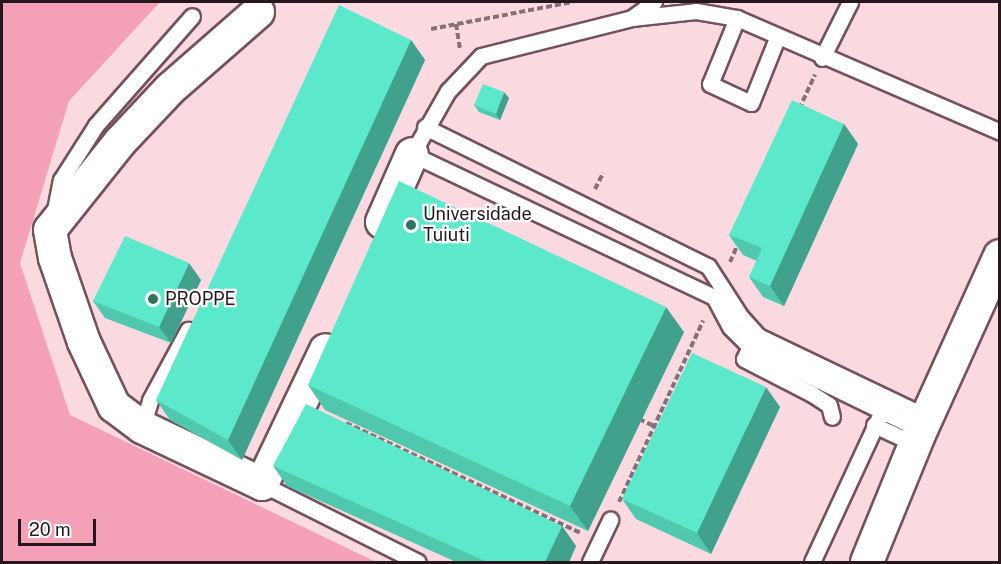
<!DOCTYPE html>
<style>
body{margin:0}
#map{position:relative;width:1001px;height:564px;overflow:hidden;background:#fad9e1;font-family:"Public Sans",sans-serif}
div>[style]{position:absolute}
.green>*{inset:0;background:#f4a1b8}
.path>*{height:4px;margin-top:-2px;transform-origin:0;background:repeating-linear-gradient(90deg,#866f75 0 6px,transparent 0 9px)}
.roads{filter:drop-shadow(2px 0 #74525b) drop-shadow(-2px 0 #74525b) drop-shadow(0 2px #74525b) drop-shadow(0 -2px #74525b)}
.lane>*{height:15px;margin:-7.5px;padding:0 7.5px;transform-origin:7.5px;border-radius:7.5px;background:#fff}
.street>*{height:32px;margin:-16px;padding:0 16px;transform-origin:16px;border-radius:16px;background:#fff}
.wall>*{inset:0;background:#4fc8ae}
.shaded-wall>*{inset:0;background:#40a28d}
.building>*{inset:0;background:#5ce8ca}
.dots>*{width:16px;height:16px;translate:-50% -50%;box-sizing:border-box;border:3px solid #fff;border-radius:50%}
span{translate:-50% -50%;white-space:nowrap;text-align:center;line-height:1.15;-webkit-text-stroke:4.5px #fff;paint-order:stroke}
.poi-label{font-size:18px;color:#25171b}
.left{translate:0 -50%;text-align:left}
.frame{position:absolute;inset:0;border:3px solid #25171b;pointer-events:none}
.scale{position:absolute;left:18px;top:519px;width:78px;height:27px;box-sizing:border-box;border:3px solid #25171b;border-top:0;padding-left:8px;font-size:18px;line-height:21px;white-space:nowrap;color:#25171b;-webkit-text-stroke:4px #fff;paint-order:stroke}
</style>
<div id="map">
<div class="green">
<div style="clip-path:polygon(2px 2px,160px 2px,69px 101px,20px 263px,70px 415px,376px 562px,2px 562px)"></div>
</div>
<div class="path">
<div style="left:456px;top:24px;width:26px;rotate:81deg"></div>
<div style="left:431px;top:29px;width:145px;rotate:-10.8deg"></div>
<div style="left:799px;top:109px;width:38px;rotate:-65deg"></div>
<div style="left:595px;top:189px;width:18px;rotate:-63deg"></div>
<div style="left:730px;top:262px;width:22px;rotate:-66deg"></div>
<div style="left:639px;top:419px;width:17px;rotate:25deg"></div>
<div style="left:346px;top:423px;width:259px;rotate:25.1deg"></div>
<div style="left:619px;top:502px;width:200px;rotate:-65.1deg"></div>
</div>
<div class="roads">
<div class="lane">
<div style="left:633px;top:17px;width:26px;rotate:-36deg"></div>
<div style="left:737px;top:18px;width:71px;rotate:112.2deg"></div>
<div style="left:710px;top:84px;width:45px;rotate:24.9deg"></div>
<div style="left:751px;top:103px;width:70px;rotate:-68.2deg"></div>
<div style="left:822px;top:58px;width:63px;rotate:-63.4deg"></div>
<div style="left:425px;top:127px;width:315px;rotate:26.2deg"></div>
<div style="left:708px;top:266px;width:61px;rotate:57.1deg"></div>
<div style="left:741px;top:317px;width:25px;rotate:48deg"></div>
<div style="left:758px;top:336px;width:187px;rotate:25.6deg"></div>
<div style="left:54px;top:215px;width:36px;rotate:-79deg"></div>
<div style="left:61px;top:180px;width:65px;rotate:-57.5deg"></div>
<div style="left:96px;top:125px;width:145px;rotate:-48.6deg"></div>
<div style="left:750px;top:347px;width:13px;rotate:117deg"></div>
<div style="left:744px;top:359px;width:76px;rotate:27.2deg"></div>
<div style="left:812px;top:394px;width:20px;rotate:33deg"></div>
<div style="left:829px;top:405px;width:12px;rotate:76deg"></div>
<div style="left:874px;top:425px;width:45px;rotate:24.9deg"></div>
<div style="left:142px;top:427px;width:28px;rotate:-73deg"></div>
<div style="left:150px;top:400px;width:80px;rotate:-61.5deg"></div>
<div style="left:921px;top:430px;width:190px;rotate:-154.1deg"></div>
<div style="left:750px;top:347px;width:28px;rotate:-135deg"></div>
<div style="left:730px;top:327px;width:34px;rotate:-118deg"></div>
<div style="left:714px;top:297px;width:334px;rotate:-154.7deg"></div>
<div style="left:412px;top:154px;width:73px;rotate:-60.3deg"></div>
<div style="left:448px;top:91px;width:48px;rotate:-46.7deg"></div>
<div style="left:481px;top:56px;width:156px;rotate:-14.1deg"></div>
<div style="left:632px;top:18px;width:64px;rotate:-6.2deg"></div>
<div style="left:696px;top:11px;width:42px;rotate:9.7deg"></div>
<div style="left:737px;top:18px;width:287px;rotate:23.4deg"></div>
<div style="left:262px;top:484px;width:174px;rotate:26.6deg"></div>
<div style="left:590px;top:562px;width:47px;rotate:-64.5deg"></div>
<div style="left:812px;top:562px;width:169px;rotate:-65.1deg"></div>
</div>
<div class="street">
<div style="left:258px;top:12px;width:117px;rotate:138.8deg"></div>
<div style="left:170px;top:89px;width:73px;rotate:133.3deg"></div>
<div style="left:120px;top:142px;width:112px;rotate:128.5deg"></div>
<div style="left:50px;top:230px;width:28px;rotate:80deg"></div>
<div style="left:55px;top:258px;width:89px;rotate:71deg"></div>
<div style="left:84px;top:342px;width:71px;rotate:64.9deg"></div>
<div style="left:114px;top:406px;width:35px;rotate:37deg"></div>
<div style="left:142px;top:427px;width:133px;rotate:25.4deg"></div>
<div style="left:262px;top:484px;width:148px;rotate:-64.5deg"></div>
<div style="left:382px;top:222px;width:74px;rotate:-66.2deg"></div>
<div style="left:867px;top:562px;width:143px;rotate:-67.8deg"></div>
<div style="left:921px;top:430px;width:191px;rotate:-65.6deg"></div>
</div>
</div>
<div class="wall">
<div style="clip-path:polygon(411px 40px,425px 60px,242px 460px,170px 420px,156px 400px)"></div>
<div style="clip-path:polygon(509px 98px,500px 120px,479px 112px,474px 105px)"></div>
<div style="clip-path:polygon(844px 124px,858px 144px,784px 306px,763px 297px,749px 277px,757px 261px,743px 255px,729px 235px)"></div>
<div style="clip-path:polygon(201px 280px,171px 343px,105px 318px,93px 301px)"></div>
<div style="clip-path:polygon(684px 332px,588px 531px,325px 410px,308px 385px)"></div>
<div style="clip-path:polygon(780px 407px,711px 554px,636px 519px,622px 499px)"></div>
<div style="clip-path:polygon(273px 466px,562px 526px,576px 546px,569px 562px,456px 562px,287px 486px)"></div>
</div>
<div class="shaded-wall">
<div style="clip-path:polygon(411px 40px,425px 60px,242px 460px,228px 440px)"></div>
<div style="clip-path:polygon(504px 92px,509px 98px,500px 120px,496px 114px)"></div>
<div style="clip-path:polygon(844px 124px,858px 144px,784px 306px,770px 286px)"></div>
<div style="clip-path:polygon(189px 263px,201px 280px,171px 343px,159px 327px)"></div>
<div style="clip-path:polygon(666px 307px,684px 332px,588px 531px,570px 506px)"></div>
<div style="clip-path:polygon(766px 387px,780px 407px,711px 554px,697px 533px)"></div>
<div style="clip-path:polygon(562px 526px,576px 546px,569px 562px,545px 562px)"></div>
</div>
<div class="building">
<div style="clip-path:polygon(339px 5px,411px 40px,228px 440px,156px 400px)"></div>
<div style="clip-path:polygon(483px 84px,504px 92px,496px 114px,474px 105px)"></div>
<div style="clip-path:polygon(792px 100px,844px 124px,770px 286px,749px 277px,762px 248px,729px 235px)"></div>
<div style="clip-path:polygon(399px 181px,666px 307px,570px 506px,308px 385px)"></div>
<div style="clip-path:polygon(125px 236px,189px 263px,159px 327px,93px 301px)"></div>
<div style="clip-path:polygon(692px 353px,766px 387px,697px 533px,622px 499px)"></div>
<div style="clip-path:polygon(306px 404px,562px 526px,545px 562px,487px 562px,273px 466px)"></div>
</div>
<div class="dots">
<div style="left:411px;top:225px;background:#2f7263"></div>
<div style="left:153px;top:299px;background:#2f7263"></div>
</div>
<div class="poi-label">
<span class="left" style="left:423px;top:225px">Universidade<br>Tuiuti</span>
<span class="left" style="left:165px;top:299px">PROPPE</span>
</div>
<div class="frame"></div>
<div class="scale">20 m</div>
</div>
